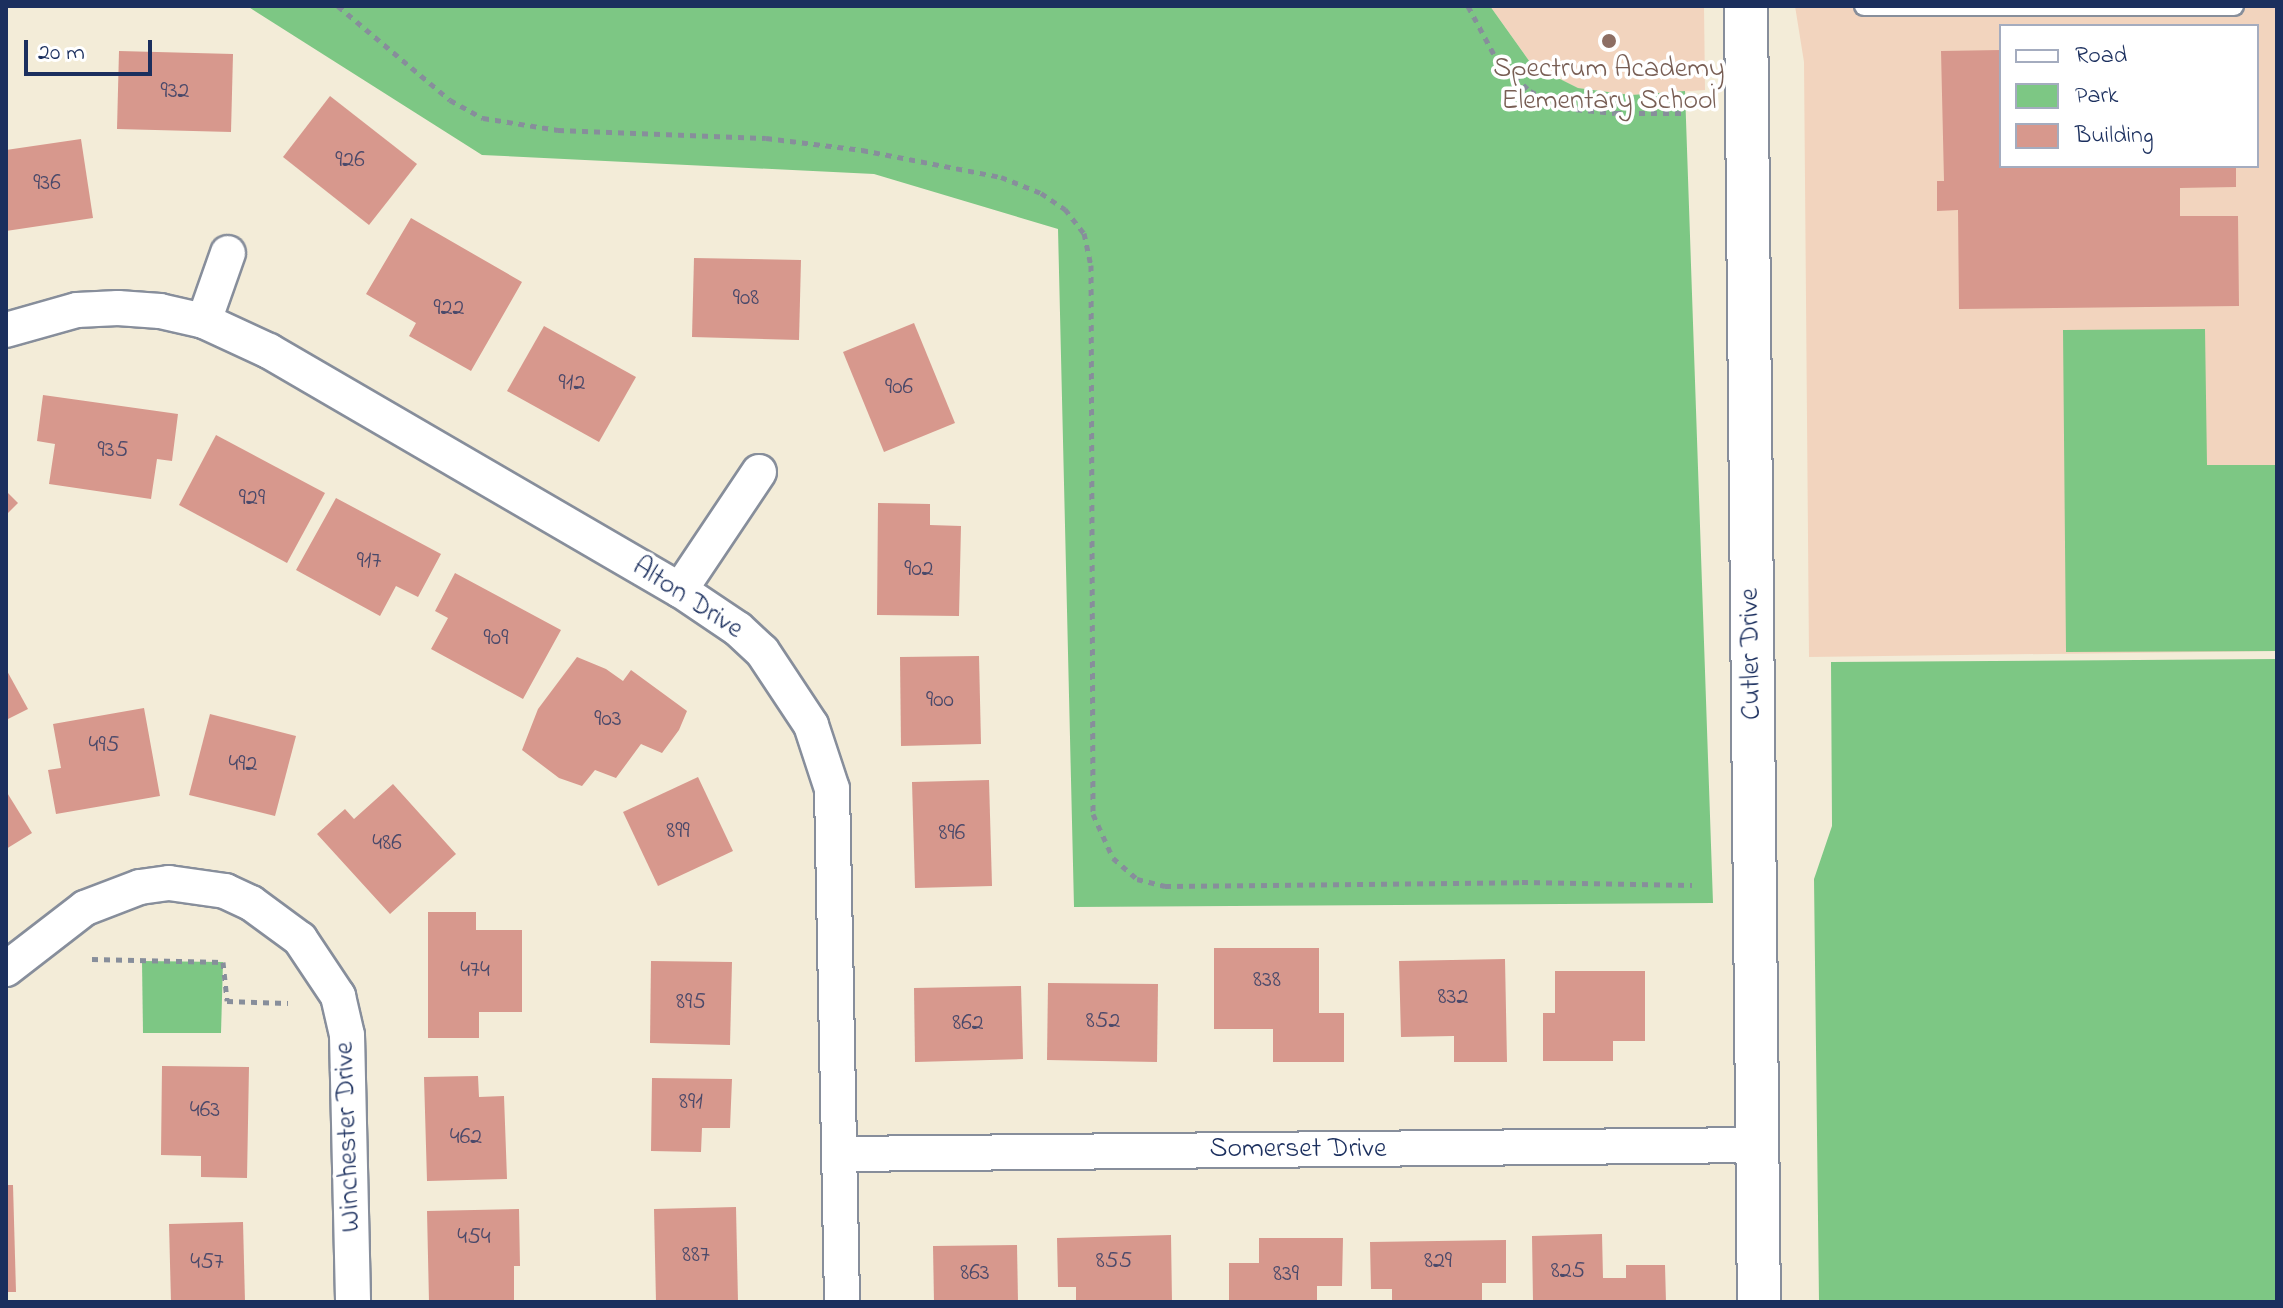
<!DOCTYPE html>
<style>
body{margin:0}
#map{position:relative;width:2283px;height:1308px;overflow:hidden;background:#f3ecd8;font-family:"Indie Flower",sans-serif}
div>[style]{position:absolute}
.built>*{inset:0;background:#f2d4be}
.green>*{inset:0;background:#7dc784}
.building>*{inset:0;background:#d7988d}
.path>*{height:5px;margin-top:-2.5px;transform-origin:0;background:repeating-linear-gradient(90deg,#878e9b 0 6px,transparent 0 12px)}
.roads{filter:drop-shadow(2px 0 #878e9b) drop-shadow(-2px 0 #878e9b) drop-shadow(0 2px #878e9b) drop-shadow(0 -2px #878e9b)}
.service>*{height:18px;margin:-9px;padding:0 9px;transform-origin:9px;border-radius:9px;background:#fff}
.minor>*{height:34px;margin:-17px;padding:0 17px;transform-origin:17px;border-radius:17px;background:#fff}
.tertiary>*{height:42px;margin:-21px;padding:0 21px;transform-origin:21px;border-radius:21px;background:#fff}
.dots>*{width:22px;height:22px;translate:-50% -50%;box-sizing:border-box;border:4px solid #fff;border-radius:50%}
span{translate:-50% -50%;white-space:nowrap;text-align:center;line-height:1.15;-webkit-text-stroke:7px #fff;paint-order:stroke}
.number-label{font-size:24px;color:#4a496a}
.number-label span{-webkit-text-stroke-width:0}
.education-label{font-size:28px;color:#785e54}
.street-label{font-size:28px;color:#1b2f5e}
.frame{position:absolute;inset:0;border:8px solid #1b2f5e;pointer-events:none}
.legend{position:absolute;left:1999px;top:24px;width:260px;height:144px;box-sizing:border-box;background:#fff;border:2px solid #a4acbf;margin:0;padding:10px 14px;list-style:none;font-size:24px;color:#1b2f5e}
.legend li{display:flex;align-items:center;gap:16px;height:40px}
.legend b{width:40px;border:2px solid #a4acbf}
.scale{position:absolute;left:24px;top:40px;width:128px;height:36px;box-sizing:border-box;border:4px solid #1b2f5e;border-top:0;padding-left:10px;font-size:24px;line-height:28px;white-space:nowrap;color:#1b2f5e;-webkit-text-stroke:6px #fff;paint-order:stroke}
</style>
<div id="map">
<div class="built">
<div style="clip-path:polygon(1490px 6px,1704px 6px,1705px 90px,1631px 95px,1578px 88px,1532px 65px)"></div>
<div style="clip-path:polygon(evenodd,1795px 6px,2277px 6px,2277px 651px,1809px 657px,1804px 62px,1795px 6px,2001px 26px,2257px 26px,2257px 166px,2001px 166px,2001px 26px)"></div>
</div>
<div class="green">
<div style="clip-path:polygon(247px 6px,1490px 6px,1532px 65px,1578px 88px,1631px 95px,1685px 91px,1713px 903px,1074px 907px,1058px 229px,874px 174px,482px 155px)"></div>
<div style="clip-path:polygon(2205px 329px,2207px 465px,2277px 465px,2277px 651px,2066px 652px,2063px 330px)"></div>
<div style="clip-path:polygon(2277px 659px,2277px 1302px,1819px 1302px,1814px 879px,1832px 826px,1831px 662px)"></div>
<div style="clip-path:polygon(142px 961px,223px 962px,221px 1033px,143px 1033px)"></div>
</div>
<div class="building">
<div style="clip-path:polygon(2001px 50px,2001px 166px,2236px 166px,2236px 187px,2180px 188px,2180px 216px,2238px 216px,2239px 306px,1959px 309px,1958px 210px,1937px 211px,1937px 181px,1944px 181px,1941px 51px)"></div>
<div style="clip-path:polygon(119px 51px,233px 54px,231px 132px,117px 129px)"></div>
<div style="clip-path:polygon(330px 96px,417px 164px,369px 225px,283px 157px)"></div>
<div style="clip-path:polygon(81px 139px,93px 218px,6px 231px,6px 150px)"></div>
<div style="clip-path:polygon(411px 218px,522px 282px,471px 371px,409px 336px,416px 323px,366px 294px)"></div>
<div style="clip-path:polygon(694px 258px,801px 260px,799px 340px,692px 337px)"></div>
<div style="clip-path:polygon(914px 323px,955px 423px,884px 452px,843px 352px)"></div>
<div style="clip-path:polygon(544px 326px,636px 377px,599px 442px,507px 391px)"></div>
<div style="clip-path:polygon(43px 395px,178px 414px,172px 461px,157px 459px,151px 499px,49px 484px,55px 444px,37px 441px)"></div>
<div style="clip-path:polygon(216px 435px,325px 493px,287px 563px,179px 505px)"></div>
<div style="clip-path:polygon(6px 491px,18px 503px,6px 515px)"></div>
<div style="clip-path:polygon(336px 498px,441px 554px,418px 597px,396px 586px,380px 616px,296px 570px)"></div>
<div style="clip-path:polygon(878px 503px,930px 504px,930px 525px,961px 526px,959px 616px,877px 615px)"></div>
<div style="clip-path:polygon(455px 573px,561px 630px,523px 699px,431px 649px,448px 618px,435px 611px)"></div>
<div style="clip-path:polygon(979px 656px,981px 744px,901px 746px,900px 657px)"></div>
<div style="clip-path:polygon(577px 657px,606px 669px,623px 681px,631px 670px,687px 711px,679px 730px,662px 753px,641px 744px,616px 778px,595px 770px,582px 786px,559px 778px,522px 750px,538px 709px)"></div>
<div style="clip-path:polygon(6px 669px,28px 709px,6px 720px)"></div>
<div style="clip-path:polygon(144px 708px,160px 796px,56px 814px,48px 770px,61px 768px,53px 724px)"></div>
<div style="clip-path:polygon(210px 714px,296px 736px,275px 816px,189px 795px)"></div>
<div style="clip-path:polygon(698px 777px,733px 851px,658px 886px,623px 812px)"></div>
<div style="clip-path:polygon(989px 780px,992px 886px,915px 888px,912px 782px)"></div>
<div style="clip-path:polygon(393px 784px,456px 854px,390px 914px,317px 834px,345px 809px,354px 819px)"></div>
<div style="clip-path:polygon(6px 791px,32px 833px,6px 849px)"></div>
<div style="clip-path:polygon(428px 912px,476px 912px,476px 930px,522px 930px,522px 1012px,479px 1012px,479px 1038px,428px 1038px)"></div>
<div style="clip-path:polygon(1214px 948px,1319px 948px,1319px 1013px,1344px 1013px,1344px 1062px,1273px 1062px,1273px 1029px,1214px 1029px)"></div>
<div style="clip-path:polygon(1505px 959px,1507px 1062px,1454px 1062px,1454px 1036px,1401px 1037px,1399px 961px)"></div>
<div style="clip-path:polygon(651px 961px,732px 962px,730px 1045px,650px 1043px)"></div>
<div style="clip-path:polygon(1555px 971px,1645px 971px,1645px 1041px,1613px 1041px,1613px 1061px,1543px 1061px,1543px 1013px,1555px 1013px)"></div>
<div style="clip-path:polygon(1048px 983px,1158px 984px,1157px 1062px,1047px 1060px)"></div>
<div style="clip-path:polygon(1021px 986px,1023px 1059px,915px 1062px,914px 988px)"></div>
<div style="clip-path:polygon(162px 1066px,249px 1067px,247px 1178px,201px 1177px,201px 1156px,161px 1155px)"></div>
<div style="clip-path:polygon(478px 1076px,479px 1097px,504px 1096px,507px 1179px,427px 1181px,424px 1077px)"></div>
<div style="clip-path:polygon(652px 1078px,732px 1079px,730px 1128px,702px 1128px,701px 1152px,651px 1151px)"></div>
<div style="clip-path:polygon(6px 1185px,13px 1185px,16px 1292px,6px 1292px)"></div>
<div style="clip-path:polygon(736px 1207px,738px 1302px,656px 1302px,654px 1209px)"></div>
<div style="clip-path:polygon(519px 1209px,520px 1266px,514px 1266px,514px 1302px,429px 1302px,427px 1211px)"></div>
<div style="clip-path:polygon(243px 1222px,245px 1302px,171px 1302px,169px 1224px)"></div>
<div style="clip-path:polygon(1602px 1234px,1603px 1278px,1626px 1278px,1626px 1265px,1665px 1265px,1666px 1302px,1533px 1302px,1532px 1236px)"></div>
<div style="clip-path:polygon(1171px 1235px,1172px 1302px,1076px 1302px,1076px 1287px,1058px 1287px,1057px 1238px)"></div>
<div style="clip-path:polygon(1259px 1238px,1343px 1238px,1342px 1286px,1317px 1286px,1317px 1302px,1229px 1302px,1229px 1263px,1259px 1263px)"></div>
<div style="clip-path:polygon(1506px 1240px,1506px 1283px,1482px 1283px,1482px 1302px,1392px 1302px,1392px 1289px,1371px 1289px,1370px 1242px)"></div>
<div style="clip-path:polygon(1017px 1245px,1018px 1302px,934px 1302px,933px 1246px)"></div>
</div>
<div class="path">
<div style="left:338px;top:6px;width:146px;rotate:40deg"></div>
<div style="left:450px;top:100px;width:38px;rotate:29deg"></div>
<div style="left:483px;top:118px;width:76px;rotate:9.1deg"></div>
<div style="left:558px;top:130px;width:208px;rotate:2.2deg"></div>
<div style="left:766px;top:138px;width:97px;rotate:7.1deg"></div>
<div style="left:862px;top:150px;width:142px;rotate:11deg"></div>
<div style="left:1001px;top:177px;width:43px;rotate:21.8deg"></div>
<div style="left:1041px;top:193px;width:29px;rotate:34deg"></div>
<div style="left:1065px;top:209px;width:31px;rotate:52deg"></div>
<div style="left:1084px;top:233px;width:33px;rotate:78deg"></div>
<div style="left:1091px;top:265px;width:549px;rotate:89.79deg"></div>
<div style="left:1093px;top:814px;width:48px;rotate:65.6deg"></div>
<div style="left:1113px;top:858px;width:32px;rotate:41deg"></div>
<div style="left:1137px;top:879px;width:29px;rotate:14deg"></div>
<div style="left:1165px;top:886px;width:357px;rotate:-0.6deg"></div>
<div style="left:1522px;top:882px;width:170px;rotate:1deg"></div>
<div style="left:1468px;top:6px;width:61px;rotate:61.8deg"></div>
<div style="left:1497px;top:60px;width:45px;rotate:43.2deg"></div>
<div style="left:1530px;top:91px;width:38px;rotate:27deg"></div>
<div style="left:1564px;top:108px;width:51px;rotate:5.6deg"></div>
<div style="left:1615px;top:113px;width:71px"></div>
<div style="left:92px;top:959px;width:131px;rotate:1.3deg"></div>
<div style="left:223px;top:962px;width:39px;rotate:84deg"></div>
<div style="left:227px;top:1001px;width:61px;rotate:1.9deg"></div>
</div>
<div class="roads">
<div class="service">
<div style="left:1864px;top:6px;width:370px"></div>
</div>
<div class="minor">
<div style="left:204px;top:321px;width:72px;rotate:-70.6deg"></div>
<div style="left:6px;top:330px;width:74px;rotate:-15.7deg"></div>
<div style="left:77px;top:310px;width:41px;rotate:-2.8deg"></div>
<div style="left:118px;top:308px;width:42px;rotate:4.1deg"></div>
<div style="left:160px;top:311px;width:45px;rotate:12.8deg"></div>
<div style="left:204px;top:321px;width:72px;rotate:24.8deg"></div>
<div style="left:269px;top:351px;width:475px;rotate:30.2deg"></div>
<div style="left:680px;top:590px;width:70px;rotate:33.9deg"></div>
<div style="left:738px;top:629px;width:33px;rotate:43deg"></div>
<div style="left:762px;top:651px;width:89px;rotate:56.5deg"></div>
<div style="left:811px;top:725px;width:67px;rotate:71.8deg"></div>
<div style="left:832px;top:789px;width:513px;rotate:88.88deg"></div>
<div style="left:680px;top:590px;width:142px;rotate:-56.2deg"></div>
<div style="left:6px;top:969px;width:100px;rotate:-37.7deg"></div>
<div style="left:85px;top:908px;width:59px;rotate:-20.9deg"></div>
<div style="left:140px;top:887px;width:29px;rotate:-8deg"></div>
<div style="left:169px;top:883px;width:57px;rotate:8.1deg"></div>
<div style="left:225px;top:891px;width:29px;rotate:25deg"></div>
<div style="left:251px;top:903px;width:61px;rotate:36.3deg"></div>
<div style="left:300px;top:939px;width:69px;rotate:56.3deg"></div>
<div style="left:338px;top:996px;width:40px;rotate:77deg"></div>
<div style="left:347px;top:1035px;width:267px;rotate:88.7deg"></div>
<div style="left:839px;top:1154px;width:918px;rotate:-0.56deg"></div>
</div>
<div class="tertiary">
<div style="left:1746px;top:6px;width:1296px;rotate:89.43deg"></div>
</div>
</div>
<div class="dots">
<div style="left:1609px;top:41px;background:#8d6e63"></div>
</div>
<div class="number-label">
<span style="left:175px;top:92px">932</span>
<span style="left:350px;top:161px">926</span>
<span style="left:47px;top:184px">936</span>
<span style="left:746px;top:299px">908</span>
<span style="left:449px;top:309px">922</span>
<span style="left:572px;top:384px">912</span>
<span style="left:899px;top:388px">906</span>
<span style="left:113px;top:451px">935</span>
<span style="left:252px;top:499px">929</span>
<span style="left:369px;top:562px">917</span>
<span style="left:919px;top:570px">902</span>
<span style="left:496px;top:639px">909</span>
<span style="left:940px;top:701px">900</span>
<span style="left:608px;top:720px">903</span>
<span style="left:104px;top:746px">495</span>
<span style="left:243px;top:765px">492</span>
<span style="left:678px;top:832px">899</span>
<span style="left:952px;top:834px">896</span>
<span style="left:387px;top:844px">486</span>
<span style="left:475px;top:971px">474</span>
<span style="left:1267px;top:981px">838</span>
<span style="left:1453px;top:998px">832</span>
<span style="left:691px;top:1003px">895</span>
<span style="left:1103px;top:1022px">852</span>
<span style="left:968px;top:1024px">862</span>
<span style="left:691px;top:1103px">891</span>
<span style="left:205px;top:1111px">463</span>
<span style="left:466px;top:1138px">462</span>
<span style="left:474px;top:1238px">454</span>
<span style="left:696px;top:1256px">887</span>
<span style="left:1114px;top:1262px">855</span>
<span style="left:1438px;top:1262px">829</span>
<span style="left:207px;top:1263px">457</span>
<span style="left:1568px;top:1272px">825</span>
<span style="left:975px;top:1274px">863</span>
<span style="left:1286px;top:1275px">839</span>
</div>
<div class="education-label">
<span style="left:1609px;top:86px">Spectrum Academy<br>Elementary School</span>
</div>
<div class="street-label">
<span style="left:687px;top:599px;rotate:33deg">Alton Drive</span>
<span style="left:1752px;top:654px;rotate:-91deg">Cutler Drive</span>
<span style="left:349px;top:1137px;rotate:-92deg">Winchester Drive</span>
<span style="left:1298px;top:1150px">Somerset Drive</span>
</div>
<div class="frame"></div>
<ul class="legend">
<li><b style="height:10px;background:#fff"></b>Road</li>
<li><b style="height:22px;background:#7dc784"></b>Park</li>
<li><b style="height:22px;background:#d7988d"></b>Building</li>
</ul>
<div class="scale">20 m</div>
</div>
